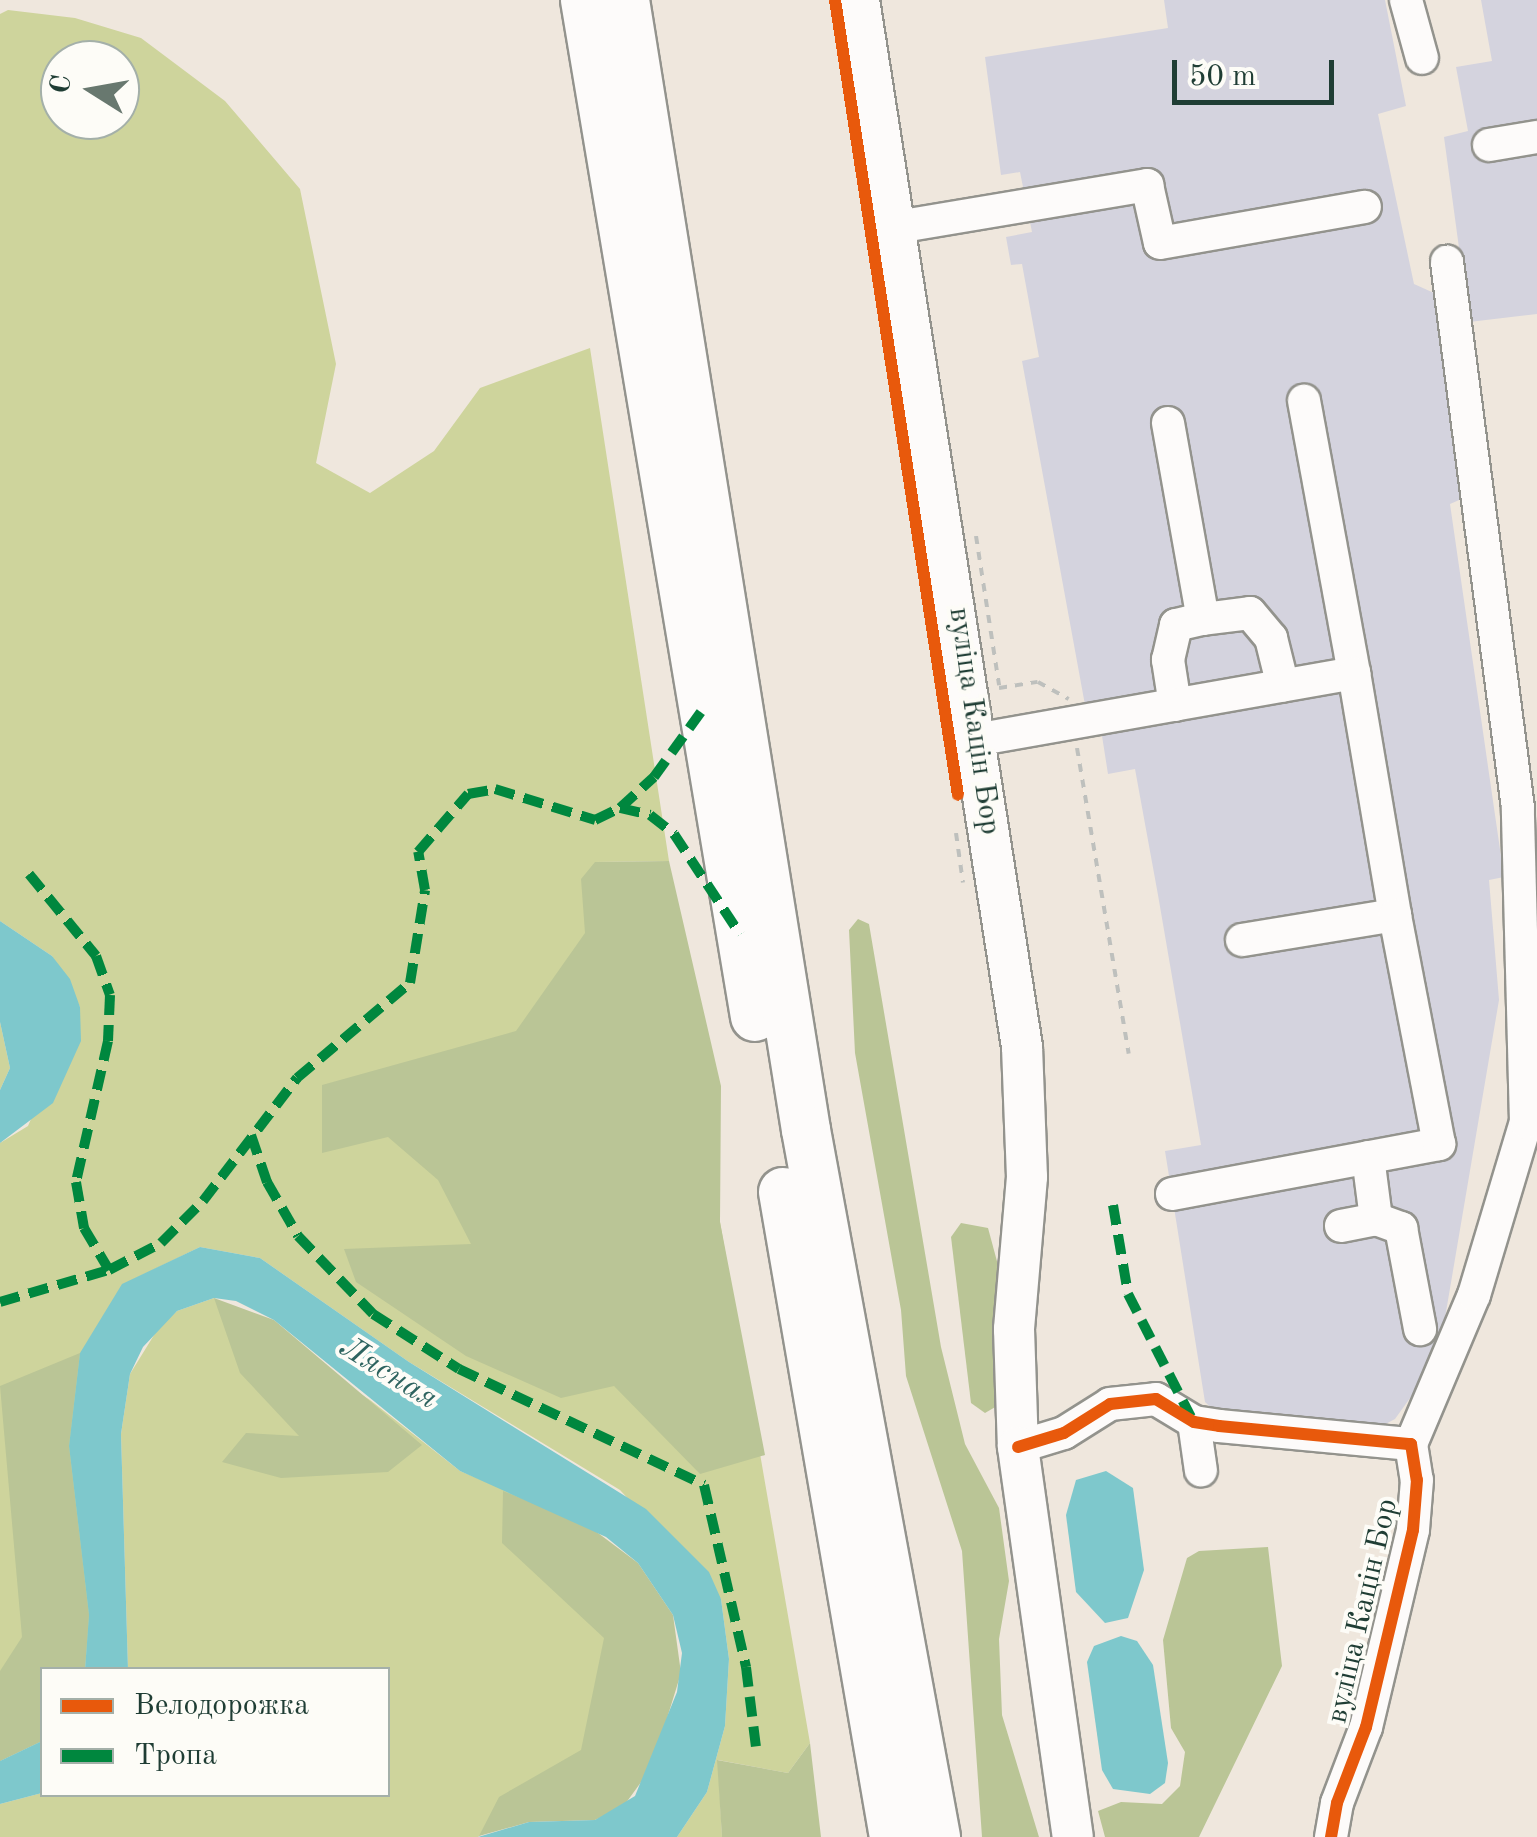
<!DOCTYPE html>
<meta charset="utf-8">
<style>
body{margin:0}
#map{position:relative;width:1537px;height:1837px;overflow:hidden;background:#efe7dd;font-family:"Old Standard TT",serif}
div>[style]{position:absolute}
.industrial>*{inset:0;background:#d4d3de}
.green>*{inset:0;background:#ced49c}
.forest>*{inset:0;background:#bac596}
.water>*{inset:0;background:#7ec8cc}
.path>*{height:4px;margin-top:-2px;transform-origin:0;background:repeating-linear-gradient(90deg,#bec0bd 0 8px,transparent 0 16px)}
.roads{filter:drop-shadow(2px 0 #93938d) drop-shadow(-2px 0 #93938d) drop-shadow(0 2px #93938d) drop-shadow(0 -2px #93938d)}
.minor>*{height:32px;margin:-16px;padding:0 16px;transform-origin:16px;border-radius:16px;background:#fdfbfa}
.major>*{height:40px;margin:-20px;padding:0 20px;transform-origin:20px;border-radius:20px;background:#fdfbfa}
.highway>*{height:48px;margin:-24px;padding:0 24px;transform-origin:24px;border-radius:24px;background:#fdfbfa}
.quiet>*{height:10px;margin-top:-5px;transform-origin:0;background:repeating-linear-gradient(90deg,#00873e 0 20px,transparent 0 30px)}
.cycleway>*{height:12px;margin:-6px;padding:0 6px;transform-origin:6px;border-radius:6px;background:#e8590c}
span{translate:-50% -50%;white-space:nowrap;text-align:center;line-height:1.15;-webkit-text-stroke:8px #fdfcf7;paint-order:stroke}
.street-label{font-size:30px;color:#1f3d34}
.water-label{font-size:32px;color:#2d635f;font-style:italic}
.legend{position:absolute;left:40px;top:1667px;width:350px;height:130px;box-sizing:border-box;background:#fdfcf7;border:2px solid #a4b0a9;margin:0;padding:12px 18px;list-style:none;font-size:30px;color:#1f3d34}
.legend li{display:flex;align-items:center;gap:20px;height:50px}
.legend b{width:50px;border:2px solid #a4b0a9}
.north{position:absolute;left:40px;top:40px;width:100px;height:100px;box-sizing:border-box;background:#fdfcf7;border:2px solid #a4b0a9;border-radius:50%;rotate:281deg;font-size:28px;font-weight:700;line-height:40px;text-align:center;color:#1f3d34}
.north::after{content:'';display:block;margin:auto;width:35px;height:45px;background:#68786f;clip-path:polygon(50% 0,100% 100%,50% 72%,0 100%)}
.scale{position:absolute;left:1172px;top:60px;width:162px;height:45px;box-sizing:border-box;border:5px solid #1f3d34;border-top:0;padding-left:12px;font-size:30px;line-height:35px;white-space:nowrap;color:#1f3d34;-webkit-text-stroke:8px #fdfcf7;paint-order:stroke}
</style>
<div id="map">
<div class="industrial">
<div style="clip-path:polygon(1164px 0,1385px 0,1406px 106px,1378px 114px,1414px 284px,1434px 293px,1466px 497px,1450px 504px,1504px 877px,1489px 880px,1499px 1000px,1438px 1359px,1395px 1419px,1378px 1428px,1216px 1412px,1205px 1402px,1165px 1151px,1201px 1145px,1158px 895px,1135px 769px,1108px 774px,1097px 704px,1085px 705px,1022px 361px,1039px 357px,1022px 264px,1011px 265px,1006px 237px,1032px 232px,1020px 172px,1001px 175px,985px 57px,1168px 28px)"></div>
<div style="clip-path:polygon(1481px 0,1537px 0,1537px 314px,1469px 322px,1444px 137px,1468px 131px,1456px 67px,1492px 61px)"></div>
</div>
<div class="green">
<div style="clip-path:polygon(evenodd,8px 10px,75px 18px,141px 38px,225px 101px,300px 189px,336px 364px,316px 463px,370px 493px,434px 451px,480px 388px,590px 348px,669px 861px,595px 862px,720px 1222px,810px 1743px,788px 1773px,718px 1760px,722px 1837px,677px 1837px,707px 1792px,725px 1726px,729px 1659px,721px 1599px,620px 1490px,409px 1362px,260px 1258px,200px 1247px,122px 1285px,85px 1669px,42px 1670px,42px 1741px,0 1761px,0 1143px,28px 1126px,80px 1007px,52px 956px,0 921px,0 14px,8px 10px,60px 60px,120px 60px,120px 120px,60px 120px,60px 60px)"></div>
<div style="clip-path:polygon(0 1022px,10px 1068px,0 1090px)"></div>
<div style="clip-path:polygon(214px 1298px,370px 1400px,460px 1471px,564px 1514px,681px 1673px,478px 1837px,0 1837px,0 1804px,42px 1793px,388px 1794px,388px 1670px,128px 1669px,121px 1434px,130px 1374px,159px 1327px,177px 1311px)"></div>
</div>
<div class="forest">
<div style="clip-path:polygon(669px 861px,721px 1086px,720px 1222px,765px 1455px,700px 1474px,614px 1386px,561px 1398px,466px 1356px,356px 1282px,344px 1249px,471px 1244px,438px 1180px,388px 1137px,322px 1153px,322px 1085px,516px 1031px,585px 933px,581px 879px,595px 862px)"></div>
<div style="clip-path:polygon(858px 919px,869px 924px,941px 1347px,965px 1444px,999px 1508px,1009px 1581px,999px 1639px,1002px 1715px,1039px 1837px,982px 1837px,962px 1551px,906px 1376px,901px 1310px,855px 1053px,849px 930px)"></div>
<div style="clip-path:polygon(961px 1223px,988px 1228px,998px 1265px,997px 1406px,985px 1413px,971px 1403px,951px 1237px)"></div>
<div style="clip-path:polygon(214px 1298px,274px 1320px,422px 1445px,388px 1472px,281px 1478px,222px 1462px,246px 1433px,299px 1436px,240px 1373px)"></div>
<div style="clip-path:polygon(80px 1353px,69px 1446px,89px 1615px,85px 1669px,42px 1670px,42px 1741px,0 1761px,0 1671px,22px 1637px,0 1386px)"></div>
<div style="clip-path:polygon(503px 1491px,586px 1524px,638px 1563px,673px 1615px,681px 1673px,652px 1767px,623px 1807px,595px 1820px,529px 1822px,479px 1836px,499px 1797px,581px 1750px,604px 1638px,502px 1543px)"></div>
<div style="clip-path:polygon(1268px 1547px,1282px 1666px,1199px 1837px,1105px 1837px,1098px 1811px,1121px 1802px,1162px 1804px,1180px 1786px,1185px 1752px,1171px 1728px,1163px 1640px,1187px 1558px,1199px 1551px)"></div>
<div style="clip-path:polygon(810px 1743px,821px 1837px,722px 1837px,717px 1760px,788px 1773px)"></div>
</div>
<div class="water">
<div style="clip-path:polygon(0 921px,52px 956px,70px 979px,80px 1007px,81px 1041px,53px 1103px,0 1143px,0 1090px,10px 1068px,0 1022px)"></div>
<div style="clip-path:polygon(200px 1247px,260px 1258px,409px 1362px,646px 1509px,709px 1572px,721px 1599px,729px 1659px,725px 1726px,707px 1792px,677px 1837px,478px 1837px,529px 1822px,595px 1820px,635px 1796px,677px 1692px,682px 1653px,673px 1615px,638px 1563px,606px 1537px,460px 1471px,274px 1320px,236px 1301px,214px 1298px,177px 1311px,143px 1347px,130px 1374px,121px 1434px,128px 1669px,85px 1669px,89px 1615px,69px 1446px,80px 1353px,122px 1284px)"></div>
<div style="clip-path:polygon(1106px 1471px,1133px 1488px,1144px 1570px,1128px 1618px,1105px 1623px,1076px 1592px,1066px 1515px,1076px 1480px)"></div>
<div style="clip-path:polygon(1121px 1636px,1137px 1641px,1153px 1665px,1168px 1763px,1165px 1783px,1150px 1794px,1113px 1789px,1102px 1770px,1087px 1662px,1094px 1646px)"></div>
<div style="clip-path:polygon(42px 1741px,42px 1793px,0 1804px,0 1761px)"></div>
</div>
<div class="path">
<div style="left:976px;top:536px;width:151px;rotate:81.2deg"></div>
<div style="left:999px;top:688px;width:39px;rotate:-9deg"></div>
<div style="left:1038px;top:682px;width:35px;rotate:29deg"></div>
<div style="left:1077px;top:748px;width:310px;rotate:80.4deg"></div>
<div style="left:956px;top:833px;width:50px;rotate:82deg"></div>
</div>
<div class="roads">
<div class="minor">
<div style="left:1406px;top:0;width:60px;rotate:74.6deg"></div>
<div style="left:1489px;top:145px;width:49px;rotate:-9.5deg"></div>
<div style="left:897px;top:227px;width:254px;rotate:-9.5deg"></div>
<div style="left:1147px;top:185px;width:59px;rotate:77.4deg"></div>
<div style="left:1160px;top:243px;width:208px;rotate:-10deg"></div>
<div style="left:1168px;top:423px;width:199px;rotate:79.9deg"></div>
<div style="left:1175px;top:705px;width:46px;rotate:-98.8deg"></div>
<div style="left:1168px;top:660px;width:36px;rotate:-77deg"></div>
<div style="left:1176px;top:625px;width:28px;rotate:-13deg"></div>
<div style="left:1203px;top:619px;width:47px;rotate:-7.3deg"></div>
<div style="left:1250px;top:613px;width:33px;rotate:50deg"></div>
<div style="left:1271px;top:638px;width:49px;rotate:76deg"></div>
<div style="left:975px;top:740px;width:385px;rotate:-10deg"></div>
<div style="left:1354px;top:673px;width:277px;rotate:-100.4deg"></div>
<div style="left:1242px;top:940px;width:155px;rotate:-9.3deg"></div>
<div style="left:1395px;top:915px;width:245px;rotate:-99.6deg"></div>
<div style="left:1368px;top:1157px;width:63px;rotate:82.6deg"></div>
<div style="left:1376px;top:1219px;width:27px;rotate:20deg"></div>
<div style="left:1401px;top:1228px;width:103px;rotate:79.3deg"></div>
<div style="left:1172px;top:1194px;width:272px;rotate:-10.6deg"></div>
<div style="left:1439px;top:1144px;width:233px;rotate:-100.9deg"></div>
<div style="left:1341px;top:1226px;width:36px;rotate:-11deg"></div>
<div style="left:1194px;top:1422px;width:49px;rotate:81.9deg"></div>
<div style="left:1411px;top:1444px;width:162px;rotate:-67.1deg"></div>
<div style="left:1474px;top:1295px;width:181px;rotate:-73.3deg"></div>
<div style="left:1526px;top:1122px;width:314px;rotate:-91.5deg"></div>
<div style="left:1518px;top:808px;width:551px;rotate:-97.41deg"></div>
<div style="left:1018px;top:1447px;width:48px;rotate:-16.9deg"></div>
<div style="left:1064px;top:1433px;width:54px;rotate:-32.2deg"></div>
<div style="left:1110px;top:1404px;width:46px;rotate:-6.2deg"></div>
<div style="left:1156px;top:1399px;width:44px;rotate:31.2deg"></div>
<div style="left:1194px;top:1422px;width:25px;rotate:9deg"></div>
<div style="left:1219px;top:1426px;width:193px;rotate:5.4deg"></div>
<div style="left:1411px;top:1444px;width:36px;rotate:81deg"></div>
<div style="left:1417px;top:1480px;width:50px;rotate:94.6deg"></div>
<div style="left:1413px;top:1530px;width:203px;rotate:103.4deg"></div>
<div style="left:1366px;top:1727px;width:81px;rotate:110.9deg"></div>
<div style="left:1337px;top:1803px;width:35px;rotate:100deg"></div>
</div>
<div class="major">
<div style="left:859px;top:0;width:1060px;rotate:81.15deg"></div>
<div style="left:1022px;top:1047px;width:130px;rotate:87.8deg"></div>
<div style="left:1027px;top:1177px;width:153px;rotate:94.9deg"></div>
<div style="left:1014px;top:1329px;width:118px;rotate:88.1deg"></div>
<div style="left:1018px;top:1447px;width:394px;rotate:82deg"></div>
</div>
<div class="highway">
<div style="left:585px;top:0;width:1031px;rotate:80.51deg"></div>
<div style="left:625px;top:0;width:1144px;rotate:80.9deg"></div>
<div style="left:806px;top:1130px;width:719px;rotate:79.58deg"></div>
<div style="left:783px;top:1192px;width:654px;rotate:80.24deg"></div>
</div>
</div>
<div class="quiet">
<div style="left:620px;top:808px;width:31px;rotate:13deg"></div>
<div style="left:650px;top:815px;width:31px;rotate:38deg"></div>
<div style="left:674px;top:834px;width:120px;rotate:56.6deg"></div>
<div style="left:29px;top:874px;width:106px;rotate:50.7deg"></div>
<div style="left:96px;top:956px;width:41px;rotate:70.3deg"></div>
<div style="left:110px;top:995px;width:46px;rotate:92.5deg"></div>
<div style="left:108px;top:1041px;width:145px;rotate:102.8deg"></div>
<div style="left:76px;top:1182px;width:47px;rotate:80.1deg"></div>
<div style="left:84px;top:1228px;width:49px;rotate:59.2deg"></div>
<div style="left:251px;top:1135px;width:50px;rotate:71.2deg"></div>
<div style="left:267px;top:1182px;width:62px;rotate:60.1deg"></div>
<div style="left:298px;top:1236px;width:108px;rotate:46.1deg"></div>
<div style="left:373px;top:1314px;width:102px;rotate:32.6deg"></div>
<div style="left:459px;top:1369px;width:271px;rotate:25.3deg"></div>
<div style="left:704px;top:1485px;width:187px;rotate:77deg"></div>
<div style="left:746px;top:1667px;width:81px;rotate:82.9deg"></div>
<div style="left:1113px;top:1205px;width:90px;rotate:80.4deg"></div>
<div style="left:1128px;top:1294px;width:138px;rotate:62.9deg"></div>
<div style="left:0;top:1302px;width:114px;rotate:-16.4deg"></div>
<div style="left:109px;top:1270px;width:59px;rotate:-27.4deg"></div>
<div style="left:161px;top:1243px;width:59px;rotate:-45deg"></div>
<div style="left:203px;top:1201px;width:155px;rotate:-52.6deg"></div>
<div style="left:297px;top:1078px;width:148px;rotate:-40.1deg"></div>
<div style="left:410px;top:983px;width:94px;rotate:-80.8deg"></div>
<div style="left:425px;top:890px;width:39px;rotate:-100deg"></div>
<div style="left:418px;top:852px;width:77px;rotate:-49.2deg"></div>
<div style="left:468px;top:794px;width:27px;rotate:-10deg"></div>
<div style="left:495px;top:789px;width:105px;rotate:17.2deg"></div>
<div style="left:595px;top:820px;width:28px;rotate:-26deg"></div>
<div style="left:620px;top:808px;width:46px;rotate:-42.4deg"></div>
<div style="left:654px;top:777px;width:84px;rotate:-54.2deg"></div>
</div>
<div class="cycleway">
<div style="left:835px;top:0;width:804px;rotate:81.21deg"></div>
<div style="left:1018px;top:1447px;width:48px;rotate:-16.9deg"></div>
<div style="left:1064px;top:1433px;width:54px;rotate:-32.2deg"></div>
<div style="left:1110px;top:1404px;width:46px;rotate:-6.2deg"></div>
<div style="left:1156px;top:1399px;width:44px;rotate:31.2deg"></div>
<div style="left:1194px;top:1422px;width:25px;rotate:9deg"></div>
<div style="left:1219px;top:1426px;width:193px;rotate:5.4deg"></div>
<div style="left:1411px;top:1444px;width:36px;rotate:81deg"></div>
<div style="left:1417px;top:1480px;width:50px;rotate:94.6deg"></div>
<div style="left:1413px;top:1530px;width:203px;rotate:103.4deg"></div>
<div style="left:1366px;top:1727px;width:81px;rotate:110.9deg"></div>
<div style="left:1337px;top:1803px;width:35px;rotate:100deg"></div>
</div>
<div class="street-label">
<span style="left:974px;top:721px;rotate:82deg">вуліца Кацін Бор</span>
<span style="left:1363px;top:1611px;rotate:-77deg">вуліца Кацін Бор</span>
</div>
<div class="water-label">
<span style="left:388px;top:1374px;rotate:32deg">Лясная</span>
</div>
<ul class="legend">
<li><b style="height:12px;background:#e8590c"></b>Велодорожка</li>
<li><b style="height:12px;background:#00873e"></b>Тропа</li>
</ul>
<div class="north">С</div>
<div class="scale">50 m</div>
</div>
